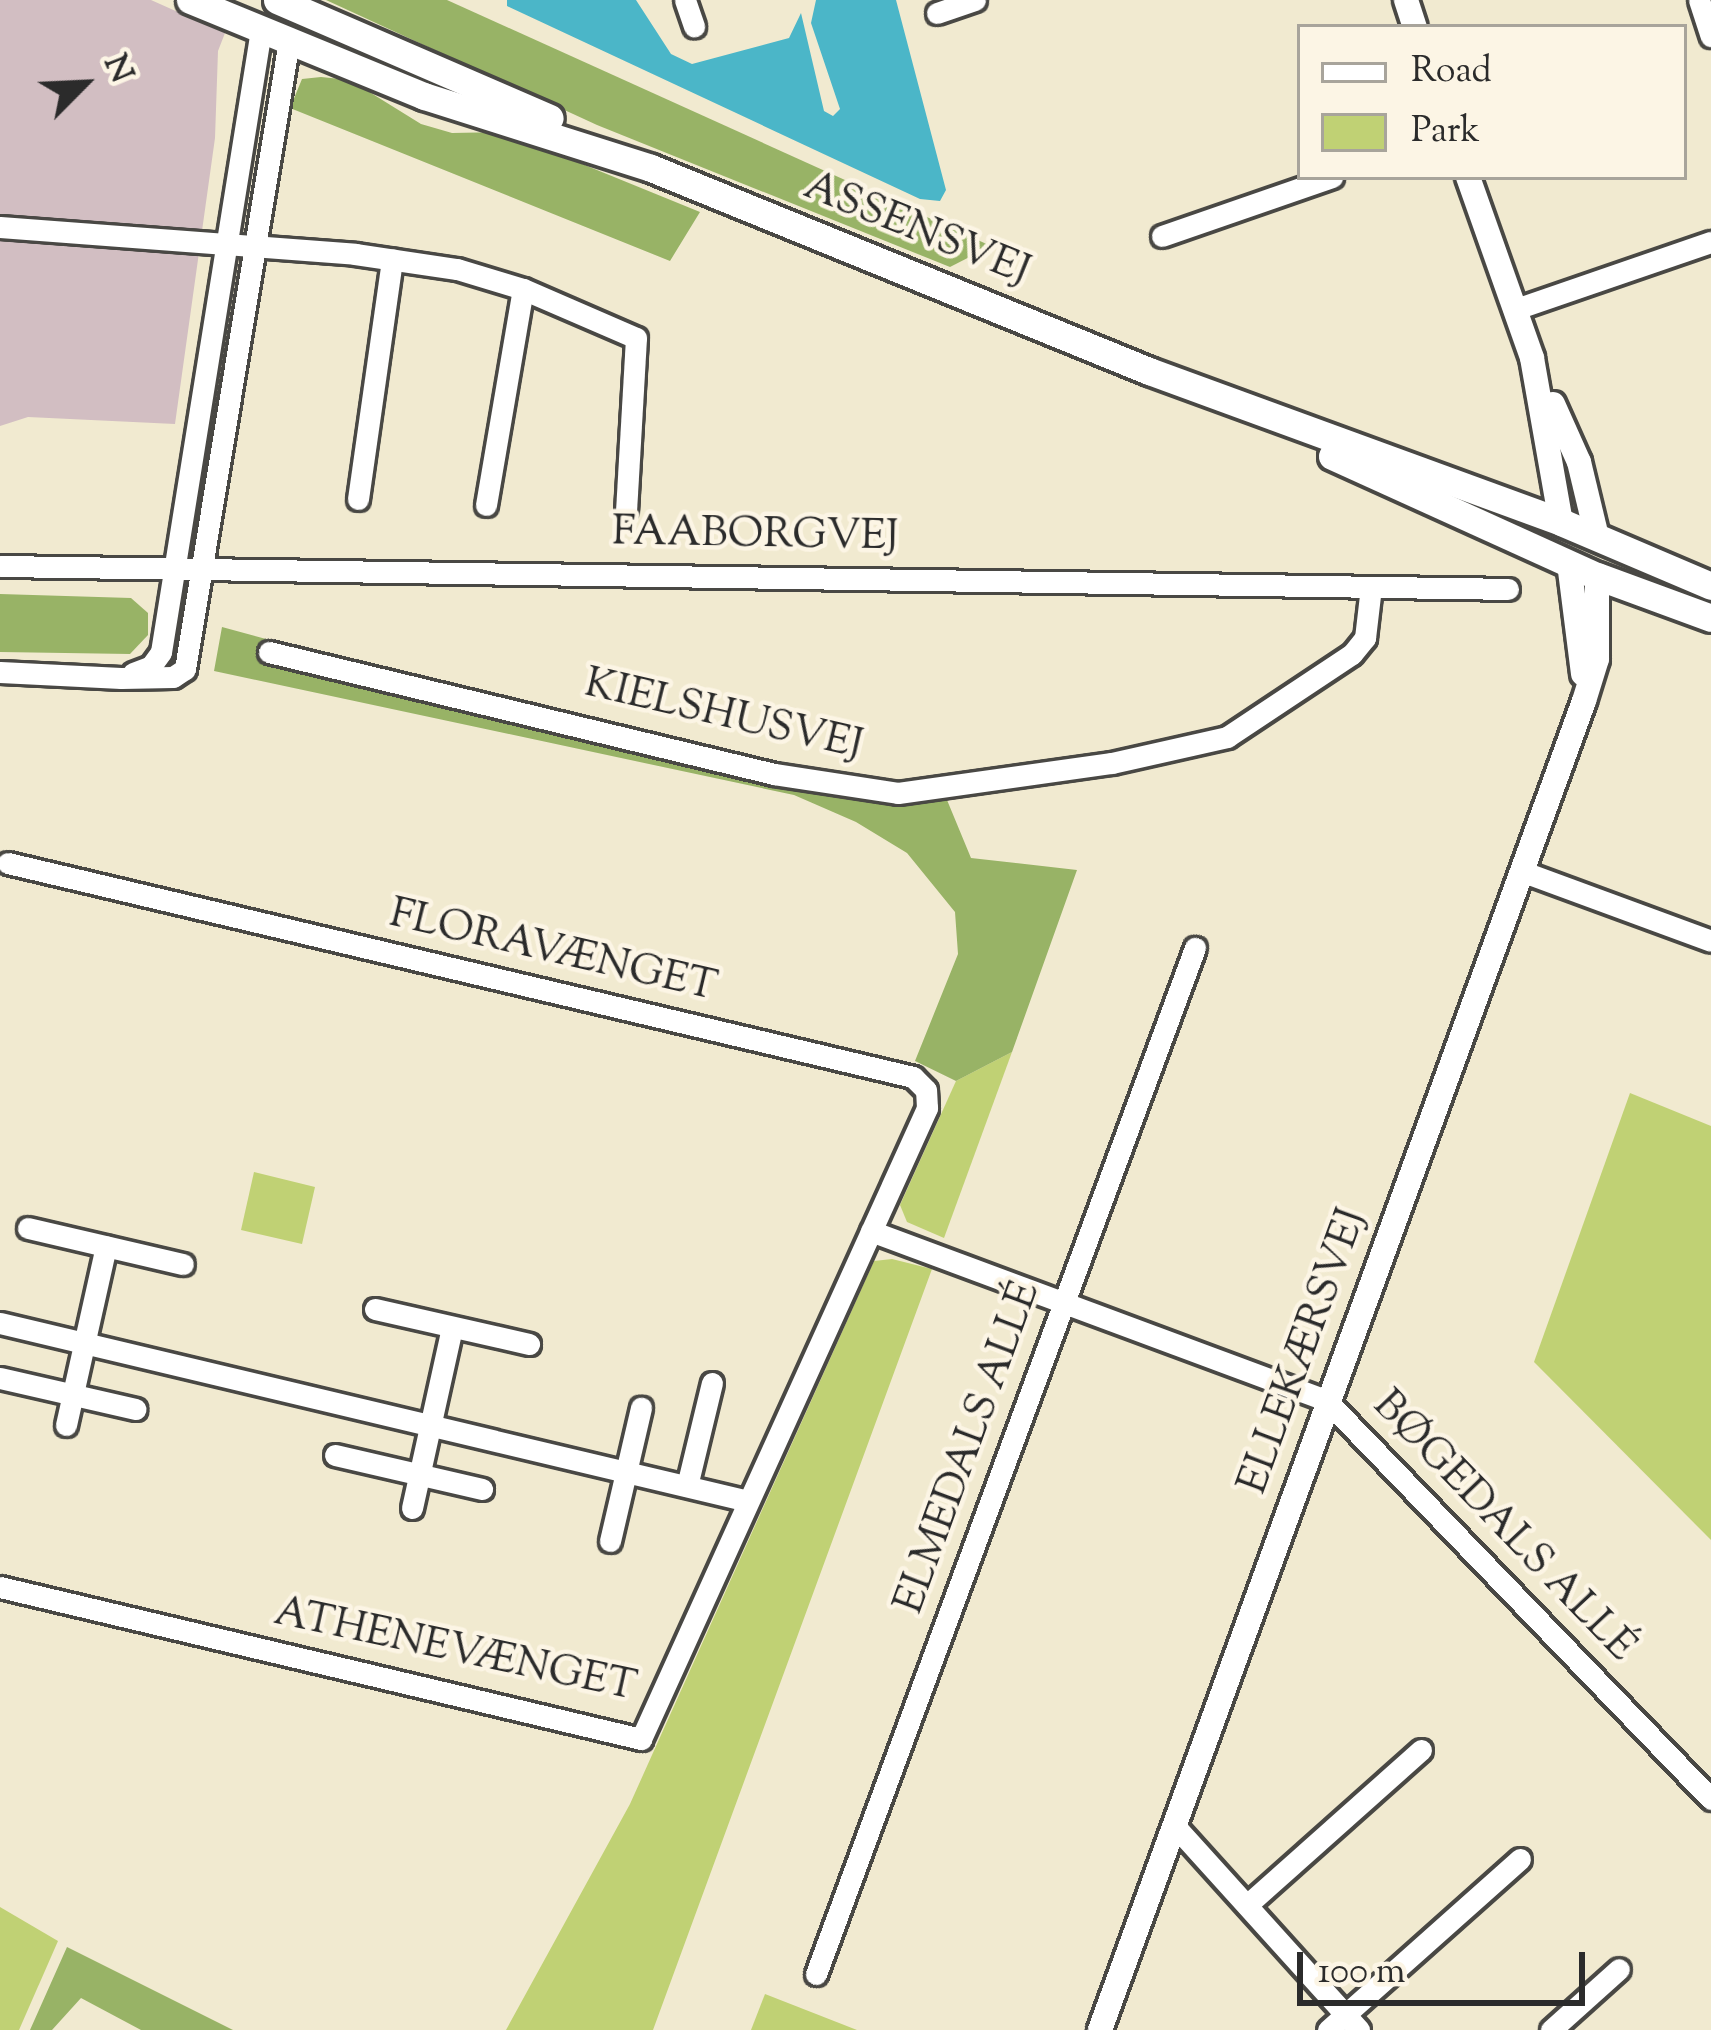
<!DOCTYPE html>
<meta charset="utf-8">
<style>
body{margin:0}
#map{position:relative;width:1711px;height:2030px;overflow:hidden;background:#f1ead0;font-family:"Sorts Mill Goudy",serif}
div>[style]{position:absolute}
.industrial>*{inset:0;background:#d2bec2}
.green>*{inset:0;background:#c0d174}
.forest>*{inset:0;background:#98b366}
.water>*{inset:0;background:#4bb6c8}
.roads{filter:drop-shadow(3px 0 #494844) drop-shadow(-3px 0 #494844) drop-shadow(0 3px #494844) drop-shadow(0 -3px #494844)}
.minor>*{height:21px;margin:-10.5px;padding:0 10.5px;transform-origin:10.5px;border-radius:10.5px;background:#fff}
.tertiary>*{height:24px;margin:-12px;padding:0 12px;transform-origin:12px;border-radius:12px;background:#fff}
.secondary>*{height:27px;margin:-13.5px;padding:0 13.5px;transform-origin:13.5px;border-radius:13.5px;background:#fff}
span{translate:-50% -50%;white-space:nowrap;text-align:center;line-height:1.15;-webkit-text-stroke:9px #fcf5e5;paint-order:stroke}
.street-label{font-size:42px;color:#2b2b2b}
.legend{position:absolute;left:1297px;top:24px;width:390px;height:156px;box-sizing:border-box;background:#fcf5e5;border:3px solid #a8a49b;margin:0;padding:15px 21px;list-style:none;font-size:36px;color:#2b2b2b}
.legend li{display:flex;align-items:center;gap:24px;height:60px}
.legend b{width:60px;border:3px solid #a8a49b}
.north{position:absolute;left:24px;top:24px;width:120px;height:120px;-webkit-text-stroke:9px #fcf5e5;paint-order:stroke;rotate:66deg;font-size:33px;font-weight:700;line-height:48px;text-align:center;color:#2b2b2b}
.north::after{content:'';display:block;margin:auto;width:42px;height:54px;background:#2b2b2b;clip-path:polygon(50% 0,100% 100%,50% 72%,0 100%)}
.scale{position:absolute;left:1297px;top:1952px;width:288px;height:54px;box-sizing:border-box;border:6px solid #2b2b2b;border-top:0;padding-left:15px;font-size:36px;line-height:42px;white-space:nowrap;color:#2b2b2b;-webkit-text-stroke:9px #fcf5e5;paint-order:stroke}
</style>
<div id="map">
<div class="industrial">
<div style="clip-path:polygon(0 0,151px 0,225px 33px,218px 51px,215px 138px,175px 424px,28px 417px,0 426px)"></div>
</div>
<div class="green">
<div style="clip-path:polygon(1012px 1052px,944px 1238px,907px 1222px,900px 1205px,956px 1081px)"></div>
<div style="clip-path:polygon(1630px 1093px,1711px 1126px,1711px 1540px,1534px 1362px)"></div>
<div style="clip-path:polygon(254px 1172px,315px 1187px,302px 1244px,241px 1230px)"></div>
<div style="clip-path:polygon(892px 1259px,932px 1269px,653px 2030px,506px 2030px,630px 1804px,874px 1261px)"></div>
<div style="clip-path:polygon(0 1907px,58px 1941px,19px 2030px,0 2030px)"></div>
<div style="clip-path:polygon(765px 1994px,857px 2030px,751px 2030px)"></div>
</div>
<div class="forest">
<div style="clip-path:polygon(326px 0,447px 0,991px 246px,950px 267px,597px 125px)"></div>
<div style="clip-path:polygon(321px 77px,350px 80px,421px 124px,452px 133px,504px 132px,700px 212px,670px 261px,290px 108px,302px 79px)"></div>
<div style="clip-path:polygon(0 594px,131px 598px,148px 613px,148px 635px,130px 654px,0 652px)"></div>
<div style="clip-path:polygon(222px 627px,855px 799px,947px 800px,971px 858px,1077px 870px,1012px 1052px,956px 1081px,915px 1061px,958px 954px,955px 912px,907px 853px,856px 822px,794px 795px,214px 671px)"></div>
<div style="clip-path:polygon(67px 1947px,233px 2030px,141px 2030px,81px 1998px,52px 2030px,30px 2030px)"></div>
</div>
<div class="water">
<div style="clip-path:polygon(507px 0,636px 0,671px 54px,692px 64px,789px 38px,801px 13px,824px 111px,833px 116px,840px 109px,811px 23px,816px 0,896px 0,946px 190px,940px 201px,920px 199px,507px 6px)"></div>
</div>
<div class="roads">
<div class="minor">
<div style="left:685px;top:0;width:28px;rotate:71deg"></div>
<div style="left:1699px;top:0;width:38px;rotate:72deg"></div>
<div style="left:937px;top:13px;width:40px;rotate:-18.9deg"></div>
<div style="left:0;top:227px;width:356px;rotate:4.3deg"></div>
<div style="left:355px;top:254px;width:103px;rotate:8.4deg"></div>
<div style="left:457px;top:269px;width:69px;rotate:16.9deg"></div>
<div style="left:523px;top:289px;width:123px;rotate:23.4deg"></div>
<div style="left:636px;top:338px;width:171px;rotate:93.3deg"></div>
<div style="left:1162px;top:236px;width:180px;rotate:-19.1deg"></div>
<div style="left:1516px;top:309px;width:206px;rotate:-19deg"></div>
<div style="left:358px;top:499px;width:242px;rotate:-81.9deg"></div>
<div style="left:486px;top:505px;width:219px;rotate:-80.3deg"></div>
<div style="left:0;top:566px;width:1508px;rotate:0.87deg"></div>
<div style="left:269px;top:652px;width:520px;rotate:13.58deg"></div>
<div style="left:774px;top:774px;width:125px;rotate:8.7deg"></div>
<div style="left:898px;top:793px;width:216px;rotate:-8deg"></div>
<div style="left:1112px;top:763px;width:118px;rotate:-12.7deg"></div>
<div style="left:1227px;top:737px;width:150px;rotate:-33.6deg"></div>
<div style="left:1352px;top:654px;width:21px;rotate:-51deg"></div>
<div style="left:1365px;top:638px;width:51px;rotate:-83.3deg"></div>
<div style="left:0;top:672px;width:121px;rotate:2.8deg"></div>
<div style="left:121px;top:678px;width:52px;rotate:-1.1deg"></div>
<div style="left:173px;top:677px;width:14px;rotate:-34deg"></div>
<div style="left:185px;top:669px;width:637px;rotate:-80.6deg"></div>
<div style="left:133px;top:673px;width:19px;rotate:-21deg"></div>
<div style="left:151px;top:666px;width:17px;rotate:-54deg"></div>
<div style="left:161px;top:652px;width:630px;rotate:-80.87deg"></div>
<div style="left:1521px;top:871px;width:202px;rotate:20.2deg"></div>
<div style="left:28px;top:1228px;width:159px;rotate:13.1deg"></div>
<div style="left:871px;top:1231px;width:487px;rotate:20.4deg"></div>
<div style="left:1327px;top:1401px;width:553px;rotate:46.03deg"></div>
<div style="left:375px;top:1309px;width:158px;rotate:12.8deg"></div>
<div style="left:0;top:1323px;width:769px;rotate:13.39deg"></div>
<div style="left:0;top:1378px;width:139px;rotate:12.9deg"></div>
<div style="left:66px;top:1425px;width:183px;rotate:-77.4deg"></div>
<div style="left:335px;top:1455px;width:151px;rotate:13deg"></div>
<div style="left:687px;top:1486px;width:106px;rotate:-76.4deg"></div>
<div style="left:412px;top:1508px;width:185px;rotate:-77.5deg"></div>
<div style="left:610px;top:1541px;width:137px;rotate:-76.9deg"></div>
<div style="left:0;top:1587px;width:659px;rotate:13.34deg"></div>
<div style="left:641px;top:1739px;width:693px;rotate:-65.62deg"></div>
<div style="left:927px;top:1108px;width:18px;rotate:-93deg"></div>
<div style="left:926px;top:1090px;width:18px;rotate:-135deg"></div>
<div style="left:913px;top:1077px;width:930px;rotate:-166.7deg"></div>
<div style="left:1174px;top:1825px;width:276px;rotate:47.9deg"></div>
<div style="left:1247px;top:1905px;width:233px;rotate:-41.7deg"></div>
<div style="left:816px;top:1974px;width:1094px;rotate:-69.73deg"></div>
<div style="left:1328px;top:2030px;width:257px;rotate:-41.7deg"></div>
<div style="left:1551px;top:2030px;width:91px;rotate:-41.9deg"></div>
</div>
<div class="tertiary">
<div style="left:1406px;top:0;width:28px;rotate:72deg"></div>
<div style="left:1468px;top:177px;width:192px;rotate:70.5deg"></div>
<div style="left:1532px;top:358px;width:167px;rotate:80deg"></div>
<div style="left:1553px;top:404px;width:64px;rotate:65.9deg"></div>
<div style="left:1579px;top:462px;width:77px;rotate:76.5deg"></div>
<div style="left:1569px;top:563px;width:112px;rotate:82.8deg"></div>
<div style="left:1100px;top:2030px;width:1414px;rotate:-69.99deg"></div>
<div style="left:1584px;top:701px;width:44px;rotate:-72.8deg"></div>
<div style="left:1597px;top:659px;width:83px;rotate:-90deg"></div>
</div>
<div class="secondary">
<div style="left:190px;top:0;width:253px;rotate:22.3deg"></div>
<div style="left:424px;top:96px;width:238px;rotate:17.6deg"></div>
<div style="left:651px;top:168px;width:538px;rotate:22.18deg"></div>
<div style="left:1149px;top:371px;width:439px;rotate:20.1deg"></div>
<div style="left:1561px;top:522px;width:163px;rotate:23.1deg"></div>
<div style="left:277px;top:0;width:297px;rotate:23.4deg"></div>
<div style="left:1332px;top:456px;width:291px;rotate:24.4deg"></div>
<div style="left:1597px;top:576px;width:121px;rotate:20.2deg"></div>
</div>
</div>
<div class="street-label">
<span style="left:916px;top:230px;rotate:22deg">ASSENSVEJ</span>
<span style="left:755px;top:536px;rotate:1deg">FAABORGVEJ</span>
<span style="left:723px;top:716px;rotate:13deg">KIELSHUSVEJ</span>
<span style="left:553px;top:952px;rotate:13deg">FLORAVÆNGET</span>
<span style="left:1304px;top:1352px;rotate:-70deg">ELLEKÆRSVEJ</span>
<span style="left:969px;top:1448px;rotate:-70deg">ELMEDALS ALLÉ</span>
<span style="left:1503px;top:1527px;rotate:46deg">BØGEDALS ALLÉ</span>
<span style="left:455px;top:1651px;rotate:12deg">ATHENEVÆNGET</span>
</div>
<ul class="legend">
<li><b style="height:15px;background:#fff"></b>Road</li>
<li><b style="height:33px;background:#c0d174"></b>Park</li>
</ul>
<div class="north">N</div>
<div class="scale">100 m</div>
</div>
